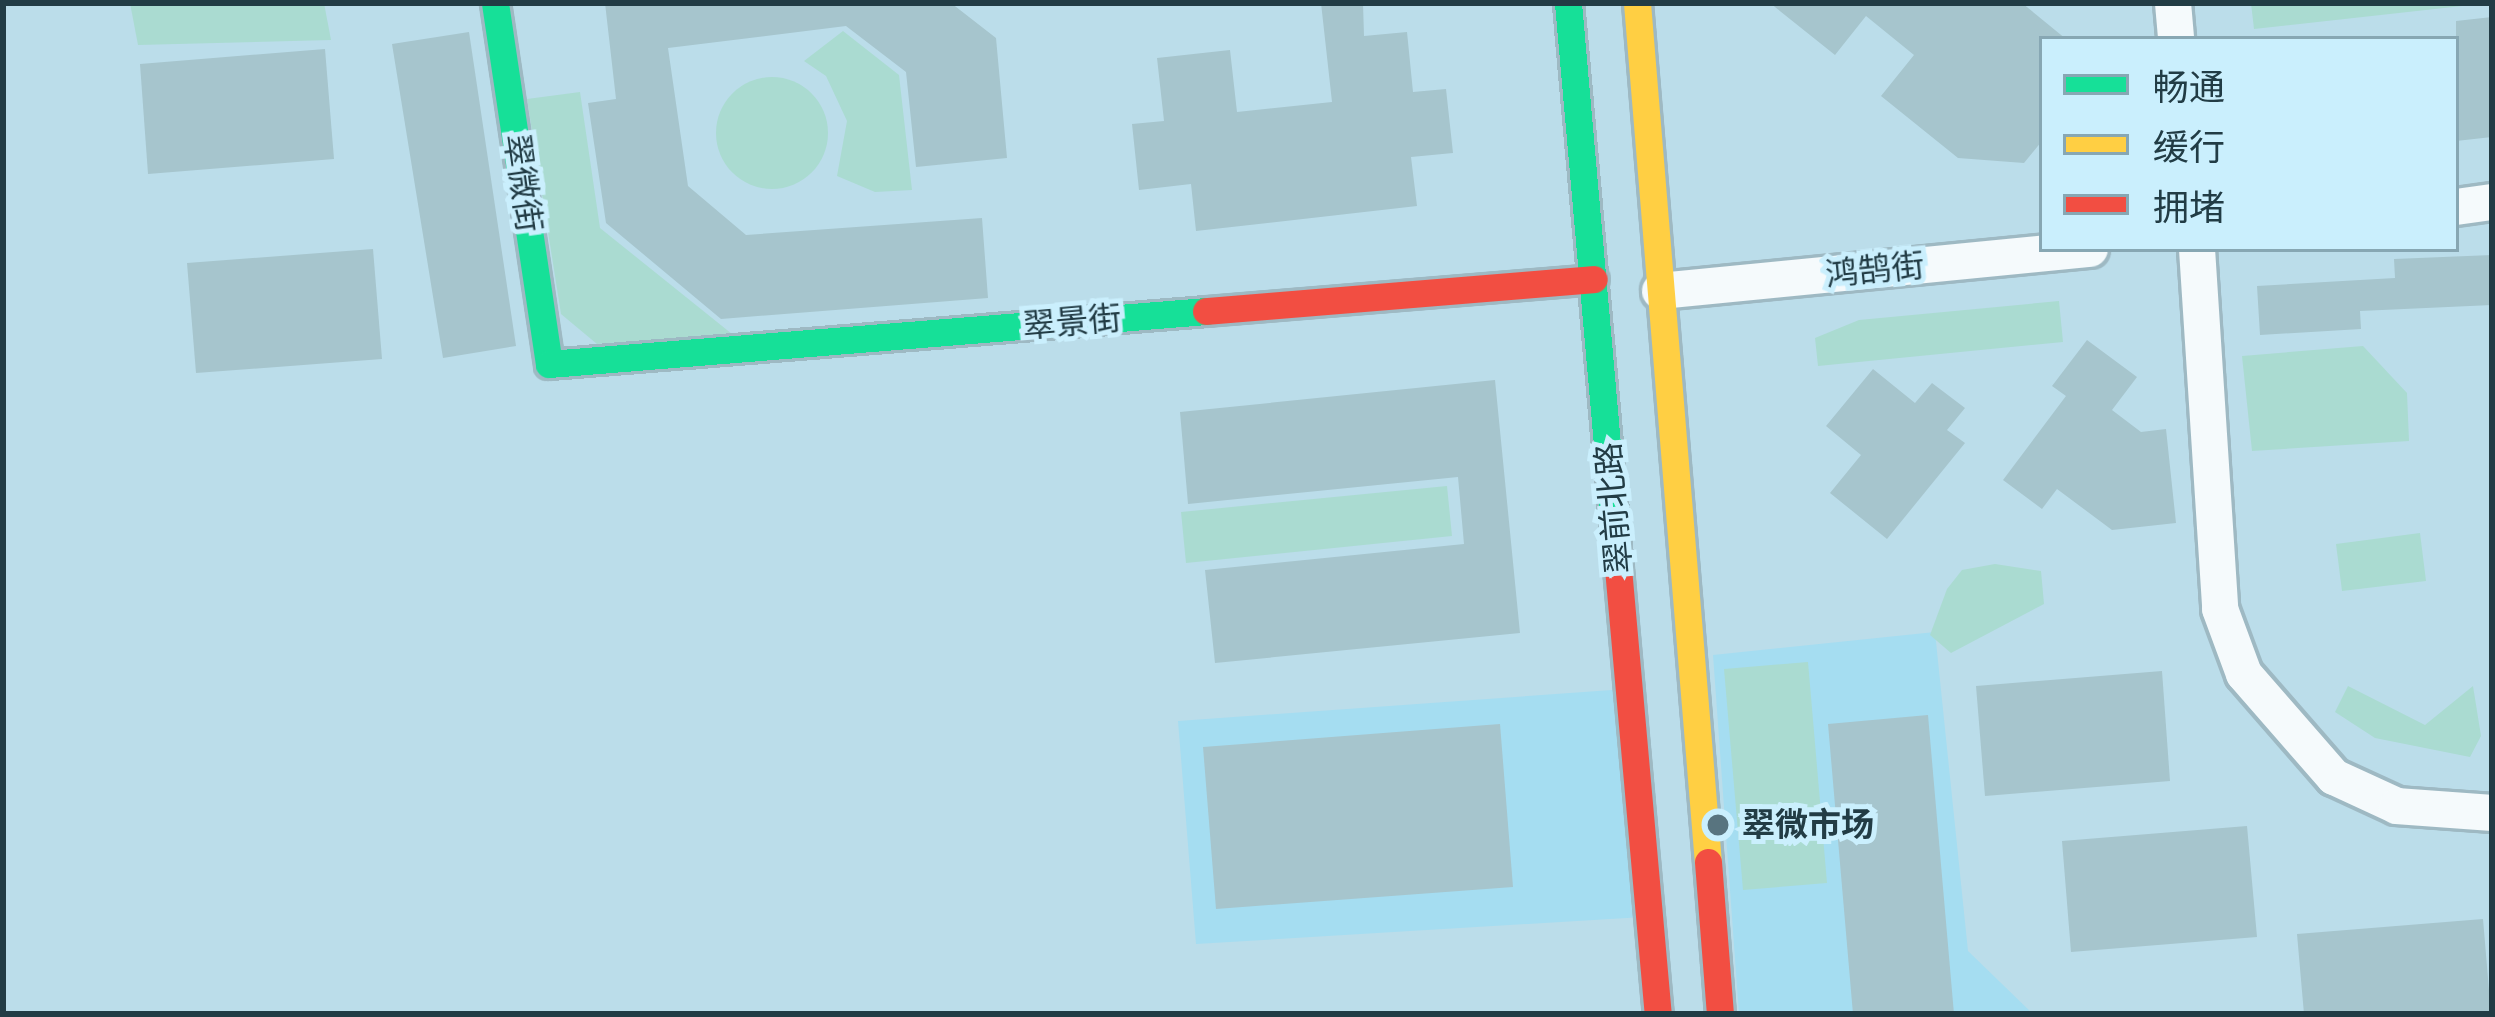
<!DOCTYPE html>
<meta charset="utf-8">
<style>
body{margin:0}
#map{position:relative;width:2495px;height:1017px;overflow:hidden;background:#bbddea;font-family:"Roboto Condensed","Noto Sans SC",sans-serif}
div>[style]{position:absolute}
.built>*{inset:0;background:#a5ddf1}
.green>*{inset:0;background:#aadbd1}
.round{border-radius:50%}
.building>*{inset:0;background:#a6c5cd}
.roads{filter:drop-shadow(3px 0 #9eb9c3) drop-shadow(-3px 0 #9eb9c3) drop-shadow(0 3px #9eb9c3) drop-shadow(0 -3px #9eb9c3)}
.street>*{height:36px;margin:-18px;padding:0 18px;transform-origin:18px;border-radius:18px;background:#f5fafc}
.fast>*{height:27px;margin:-13.5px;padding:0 13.5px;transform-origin:13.5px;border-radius:13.5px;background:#16e098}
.slow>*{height:27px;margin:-13.5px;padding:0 13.5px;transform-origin:13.5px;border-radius:13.5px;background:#ffcf43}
.jam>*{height:27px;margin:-13.5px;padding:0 13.5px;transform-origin:13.5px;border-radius:13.5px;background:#f24e42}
.dots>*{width:33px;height:33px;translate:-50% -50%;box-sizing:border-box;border:6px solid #caeffd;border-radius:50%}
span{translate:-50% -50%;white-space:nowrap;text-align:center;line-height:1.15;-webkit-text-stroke:10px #caeffd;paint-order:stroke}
.street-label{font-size:33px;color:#223c45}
.poi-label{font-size:33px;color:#223c45;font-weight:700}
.left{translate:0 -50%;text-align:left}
.frame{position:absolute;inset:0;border:6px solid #223c45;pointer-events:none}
.legend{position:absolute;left:2039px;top:36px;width:420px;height:216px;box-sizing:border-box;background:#caeffd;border:3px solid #87a7b3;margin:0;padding:15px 21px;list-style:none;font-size:36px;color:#223c45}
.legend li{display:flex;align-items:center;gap:24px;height:60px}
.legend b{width:60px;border:3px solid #87a7b3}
</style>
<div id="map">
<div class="built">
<div style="clip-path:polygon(1935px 632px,1968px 951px,2033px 1014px,1739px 1014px,1713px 655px)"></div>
<div style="clip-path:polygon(1626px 689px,1643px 917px,1196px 944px,1178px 721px)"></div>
</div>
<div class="green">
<div style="clip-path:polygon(130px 3px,324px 3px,331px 40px,138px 45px)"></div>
<div style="clip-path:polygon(2251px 3px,2489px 3px,2254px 29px)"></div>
<div style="clip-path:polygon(843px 31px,899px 75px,912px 190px,875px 192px,837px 176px,847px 121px,826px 76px,804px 61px)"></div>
<div class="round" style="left:716px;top:77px;width:112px;height:112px"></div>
<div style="clip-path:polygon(580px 92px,600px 228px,732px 334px,597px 344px,561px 314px,527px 99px)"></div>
<div style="clip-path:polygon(2059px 301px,2063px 342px,1818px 366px,1815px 338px,1859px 320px)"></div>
<div style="clip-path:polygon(2363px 346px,2407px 393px,2409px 441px,2252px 451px,2242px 356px)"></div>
<div style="clip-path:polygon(1447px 486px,1452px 536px,1186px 563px,1181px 512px)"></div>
<div style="clip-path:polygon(2420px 533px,2426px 581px,2342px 591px,2336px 544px)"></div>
<div style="clip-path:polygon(1995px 564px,2041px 571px,2044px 604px,1951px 653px,1930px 635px,1947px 589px,1962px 570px)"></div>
<div style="clip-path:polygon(1808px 662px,1827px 883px,1743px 890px,1724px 669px)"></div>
<div style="clip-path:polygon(2348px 686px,2425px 725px,2473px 686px,2481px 736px,2470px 757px,2375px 738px,2335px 712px)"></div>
</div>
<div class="building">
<div style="clip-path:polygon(605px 3px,951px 3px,996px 38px,1007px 158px,916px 167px,906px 72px,846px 26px,668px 48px,688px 186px,746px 235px,982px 218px,988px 298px,721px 319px,606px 223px,588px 103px,616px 99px)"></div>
<div style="clip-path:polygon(1321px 3px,1363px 3px,1364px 36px,1407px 32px,1413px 92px,1446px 89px,1453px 153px,1411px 157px,1417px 206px,1196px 231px,1191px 184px,1139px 190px,1132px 124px,1164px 121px,1157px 58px,1230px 50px,1237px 112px,1332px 102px)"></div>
<div style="clip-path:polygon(1770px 3px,2022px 3px,2066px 39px,2042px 39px,2042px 141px,2024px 163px,1958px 158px,1881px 96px,1914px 55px,1866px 16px,1835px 55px)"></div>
<div style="clip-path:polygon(2492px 17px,2492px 137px,2456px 141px,2456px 21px)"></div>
<div style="clip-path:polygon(469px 32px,516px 346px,443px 358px,392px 44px)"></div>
<div style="clip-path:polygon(325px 49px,334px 159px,148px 174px,140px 64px)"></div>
<div style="clip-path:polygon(373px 249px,382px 359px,196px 373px,187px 263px)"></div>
<div style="clip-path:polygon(2492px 255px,2492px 305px,2360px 311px,2361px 329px,2260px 335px,2257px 286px,2395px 278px,2394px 259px)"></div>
<div style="clip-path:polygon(2087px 340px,2137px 377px,2112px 410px,2141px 432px,2166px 429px,2176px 523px,2112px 530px,2057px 489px,2042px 509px,2003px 480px,2066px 396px,2052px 386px)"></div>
<div style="clip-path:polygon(1873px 369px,1915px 403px,1932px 383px,1965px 408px,1947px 430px,1965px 443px,1887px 539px,1830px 493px,1861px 455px,1826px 426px)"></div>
<div style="clip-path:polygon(1495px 380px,1520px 633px,1215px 663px,1205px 570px,1464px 544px,1458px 477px,1188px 504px,1180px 412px)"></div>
<div style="clip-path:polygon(2162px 671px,2170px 781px,1985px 796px,1976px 686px)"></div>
<div style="clip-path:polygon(1928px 715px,1954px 1014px,1853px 1014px,1828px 724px)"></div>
<div style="clip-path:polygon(1500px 724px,1513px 887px,1216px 909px,1203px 747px)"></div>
<div style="clip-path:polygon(2247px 826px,2257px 937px,2071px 952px,2062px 841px)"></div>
<div style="clip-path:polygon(2483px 919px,2491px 1014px,2304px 1014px,2297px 934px)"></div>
</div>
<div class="roads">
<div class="street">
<div style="left:2173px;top:3px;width:36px;rotate:85deg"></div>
<div style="left:2456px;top:207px;width:36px;rotate:-8deg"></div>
<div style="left:2197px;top:249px;width:361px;rotate:86.3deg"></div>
<div style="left:2220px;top:609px;width:69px;rotate:69.7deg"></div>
<div style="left:2244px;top:674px;width:137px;rotate:48.9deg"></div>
<div style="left:2334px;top:777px;width:69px;rotate:24.7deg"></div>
<div style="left:2397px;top:806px;width:95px;rotate:4.2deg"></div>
<div style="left:1660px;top:291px;width:432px;rotate:-5.6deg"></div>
</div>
<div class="fast">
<div style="left:495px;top:3px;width:365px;rotate:81.5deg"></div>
<div style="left:549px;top:364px;width:659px;rotate:-4.61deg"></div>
<div style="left:1568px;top:3px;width:556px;rotate:84.95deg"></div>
</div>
<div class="slow">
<div style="left:1637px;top:3px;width:862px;rotate:85.28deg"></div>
</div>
<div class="jam">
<div style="left:1206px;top:311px;width:389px;rotate:-4.7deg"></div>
<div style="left:1617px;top:557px;width:459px;rotate:84.9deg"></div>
<div style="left:1708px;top:862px;width:152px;rotate:85.5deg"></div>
</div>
</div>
<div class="dots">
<div style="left:1718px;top:825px;background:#58747f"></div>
</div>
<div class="street-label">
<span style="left:523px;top:183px;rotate:82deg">翠微街</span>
<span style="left:1875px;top:270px;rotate:-6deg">鸿鹄街</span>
<span style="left:1072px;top:322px;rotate:-5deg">翠景街</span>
<span style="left:1614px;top:508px;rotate:-95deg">翠前北路</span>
</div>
<div class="poi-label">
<span class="left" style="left:1742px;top:825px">翠微市场</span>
</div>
<div class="frame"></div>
<ul class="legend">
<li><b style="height:15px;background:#16e098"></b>畅通</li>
<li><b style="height:15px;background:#ffcf43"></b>缓行</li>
<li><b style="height:15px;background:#f24e42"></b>拥堵</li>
</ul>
</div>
